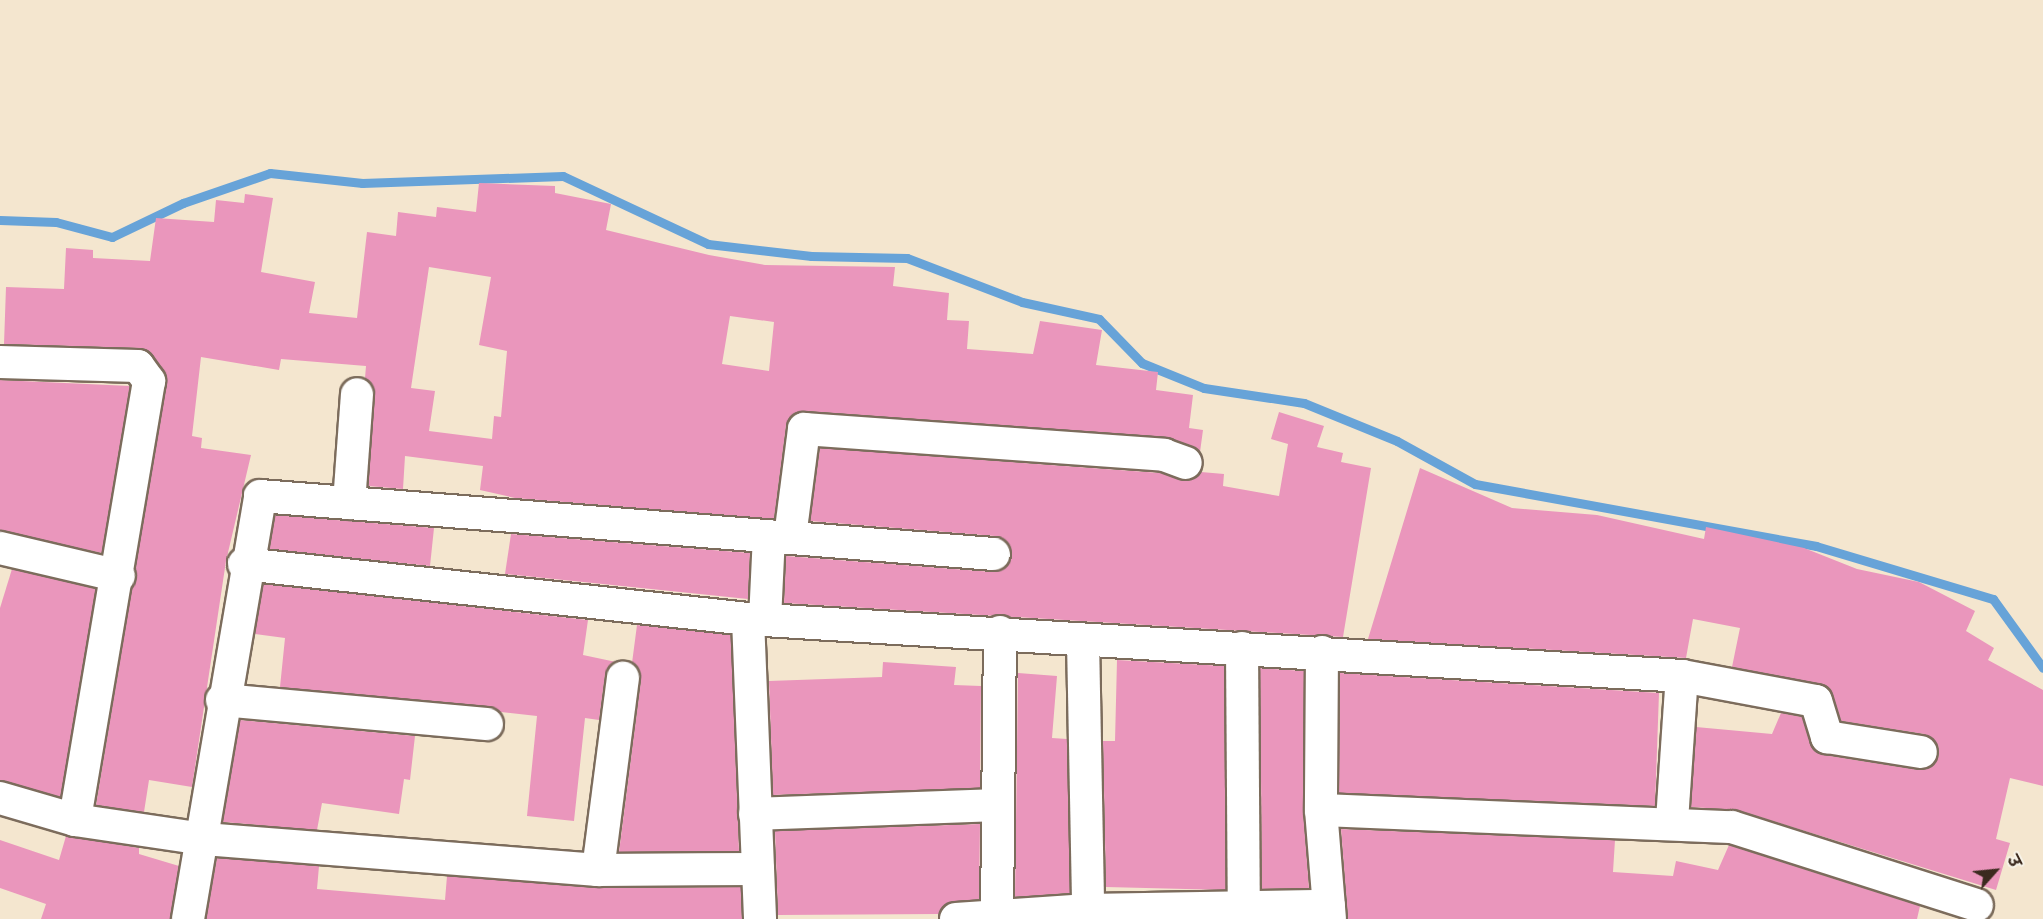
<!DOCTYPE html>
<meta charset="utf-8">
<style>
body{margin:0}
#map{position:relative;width:2043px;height:919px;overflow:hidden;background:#f4e6cf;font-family:"Gochi Hand","Playpen Sans Deva",sans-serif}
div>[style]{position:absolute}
.stream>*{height:9px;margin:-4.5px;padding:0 4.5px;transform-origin:4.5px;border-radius:4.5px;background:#67a3d8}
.building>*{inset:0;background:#ea96bc}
.roads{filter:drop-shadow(2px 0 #7c6c5c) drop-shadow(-2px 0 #7c6c5c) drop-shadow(0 2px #7c6c5c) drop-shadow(0 -2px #7c6c5c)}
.minor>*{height:32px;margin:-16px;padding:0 16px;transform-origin:16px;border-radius:16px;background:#fff}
span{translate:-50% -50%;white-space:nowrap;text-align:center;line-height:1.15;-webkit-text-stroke:4.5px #f7f3e8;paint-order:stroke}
.north{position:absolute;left:1965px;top:841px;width:60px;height:60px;-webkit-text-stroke:4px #f7f3e8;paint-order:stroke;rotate:63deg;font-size:16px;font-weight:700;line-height:24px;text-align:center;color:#3b2a1e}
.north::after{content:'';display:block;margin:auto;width:21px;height:27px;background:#3b2a1e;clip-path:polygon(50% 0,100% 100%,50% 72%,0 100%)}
</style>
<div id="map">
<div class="stream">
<div style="left:0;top:220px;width:56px;rotate:2deg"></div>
<div style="left:56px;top:222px;width:58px;rotate:15deg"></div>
<div style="left:112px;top:237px;width:79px;rotate:-25.6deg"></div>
<div style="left:183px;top:203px;width:92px;rotate:-19deg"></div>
<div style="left:270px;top:173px;width:93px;rotate:6.2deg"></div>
<div style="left:362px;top:183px;width:201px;rotate:-2deg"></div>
<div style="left:563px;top:176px;width:160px;rotate:25.1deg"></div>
<div style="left:708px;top:244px;width:104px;rotate:6.6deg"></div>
<div style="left:811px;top:256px;width:96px;rotate:1.2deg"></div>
<div style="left:907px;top:258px;width:123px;rotate:20.9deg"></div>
<div style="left:1022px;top:302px;width:79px;rotate:12.4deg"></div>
<div style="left:1099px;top:319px;width:62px;rotate:45.7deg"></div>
<div style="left:1142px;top:363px;width:67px;rotate:22deg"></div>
<div style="left:1204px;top:388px;width:101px;rotate:8.5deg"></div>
<div style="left:1304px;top:403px;width:100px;rotate:22.2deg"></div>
<div style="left:1397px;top:441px;width:89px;rotate:28.9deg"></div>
<div style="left:1475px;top:484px;width:347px;rotate:10.3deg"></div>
<div style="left:1816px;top:546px;width:185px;rotate:16.7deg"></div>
<div style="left:1993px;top:599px;width:85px;rotate:54.1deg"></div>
</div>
<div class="building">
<div style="clip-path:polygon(evenodd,479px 183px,555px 186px,555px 193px,611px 204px,606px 230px,709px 255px,765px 265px,895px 267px,893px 286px,949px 293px,947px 320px,969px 321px,967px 349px,1033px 354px,1040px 321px,1102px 330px,1096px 365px,1158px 372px,1156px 390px,1193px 395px,1189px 428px,1203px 430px,1200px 452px,1165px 437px,805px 411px,796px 413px,786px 426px,774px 519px,515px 498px,480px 490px,483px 466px,405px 456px,403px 489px,368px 486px,375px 395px,365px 378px,366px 366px,281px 359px,279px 370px,201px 357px,192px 436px,202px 438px,201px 448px,251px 455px,226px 561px,192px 787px,149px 780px,144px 812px,96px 805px,167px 377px,152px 355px,139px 348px,4px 344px,6px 287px,64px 289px,66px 248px,93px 250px,93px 258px,150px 261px,156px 218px,214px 222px,216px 200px,244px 203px,245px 194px,273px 198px,261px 272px,315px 282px,309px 313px,357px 318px,367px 232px,396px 236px,398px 212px,436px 217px,437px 207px,476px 212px,479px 183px,429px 267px,491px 277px,479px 345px,507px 351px,501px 417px,494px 416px,492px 439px,429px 431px,435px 391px,411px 388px,429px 267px,479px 183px,730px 316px,774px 322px,769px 371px,722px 364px,730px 316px)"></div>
<div style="clip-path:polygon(0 380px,130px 386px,102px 553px,0 531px)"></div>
<div style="clip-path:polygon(1279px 412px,1324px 426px,1317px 447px,1343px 453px,1341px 462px,1371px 468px,1343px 637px,784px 603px,786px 556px,993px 572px,1002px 570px,1012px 556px,1010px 546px,995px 536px,810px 521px,820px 448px,1160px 473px,1189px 481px,1201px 472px,1224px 474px,1223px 486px,1279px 496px,1288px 444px,1271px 439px)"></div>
<div style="clip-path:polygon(1420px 468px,1512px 508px,1597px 515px,1704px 539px,1706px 527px,1804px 548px,1857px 569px,1919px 582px,1975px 611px,1966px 631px,1994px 648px,1988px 660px,2043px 690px,2043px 786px,2010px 778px,1996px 839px,2010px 843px,1996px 890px,1737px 810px,1691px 807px,1696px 727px,1772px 734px,1781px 713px,1802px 717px,1810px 743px,1824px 755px,1919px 770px,1935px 764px,1939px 755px,1938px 745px,1924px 734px,1841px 721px,1833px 695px,1820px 684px,1732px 667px,1740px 628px,1693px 619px,1686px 658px,1368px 639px)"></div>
<div style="clip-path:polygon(275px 515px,434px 528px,430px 566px,269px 549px)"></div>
<div style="clip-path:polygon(511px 534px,750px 553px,748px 599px,505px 574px)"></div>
<div style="clip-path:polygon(12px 569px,96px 589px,61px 797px,0 781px,0 608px)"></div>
<div style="clip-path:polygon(263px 584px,588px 620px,583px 655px,616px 662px,605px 675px,599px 720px,585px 718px,574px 821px,527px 816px,537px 716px,280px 687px,285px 638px,255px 634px)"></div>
<div style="clip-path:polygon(637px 625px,731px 635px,739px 851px,619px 852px,641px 680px,632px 663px)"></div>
<div style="clip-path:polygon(1117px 660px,1224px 666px,1226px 890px,1106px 887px,1103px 741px,1115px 741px)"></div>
<div style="clip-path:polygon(883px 662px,956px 667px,954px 685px,981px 686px,980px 788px,773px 795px,769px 681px,882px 677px)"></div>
<div style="clip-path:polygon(1260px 668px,1304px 671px,1303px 810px,1309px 888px,1262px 889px)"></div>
<div style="clip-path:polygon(1018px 673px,1057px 676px,1052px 738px,1067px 739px,1070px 893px,1015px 897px)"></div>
<div style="clip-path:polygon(1340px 673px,1659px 693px,1655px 806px,1339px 793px)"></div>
<div style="clip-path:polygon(240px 720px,415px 736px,410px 780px,404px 779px,399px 814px,322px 803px,317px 830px,223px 822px)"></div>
<div style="clip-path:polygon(980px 824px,979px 899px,946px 904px,939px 914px,778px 915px,775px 831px)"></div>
<div style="clip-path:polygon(1341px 829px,1615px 840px,1613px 872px,1673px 876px,1676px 861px,1718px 870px,1729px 845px,1920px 906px,1917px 919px,1348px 919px)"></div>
<div style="clip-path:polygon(66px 836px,139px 848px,139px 854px,179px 866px,170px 919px,41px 919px,46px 904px,0 888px,0 840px,59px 860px)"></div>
<div style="clip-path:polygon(217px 858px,319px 866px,317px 889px,445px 900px,447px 876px,597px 888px,741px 887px,742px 919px,206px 919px)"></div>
</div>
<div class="roads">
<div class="minor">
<div style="left:0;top:362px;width:138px;rotate:1.7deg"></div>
<div style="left:138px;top:366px;width:19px;rotate:54deg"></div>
<div style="left:149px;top:381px;width:445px;rotate:99.6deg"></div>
<div style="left:349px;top:503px;width:109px;rotate:-85.8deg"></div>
<div style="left:790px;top:537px;width:109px;rotate:-82.6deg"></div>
<div style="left:804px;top:429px;width:361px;rotate:4.1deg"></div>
<div style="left:1164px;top:455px;width:23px;rotate:20deg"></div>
<div style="left:0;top:548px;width:122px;rotate:13.2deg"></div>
<div style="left:244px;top:564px;width:507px;rotate:6.23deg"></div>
<div style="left:748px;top:619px;width:936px;rotate:3.49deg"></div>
<div style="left:1682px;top:676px;width:136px;rotate:10.6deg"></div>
<div style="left:1816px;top:701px;width:38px;rotate:73deg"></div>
<div style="left:1827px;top:737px;width:95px;rotate:9.1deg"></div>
<div style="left:748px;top:619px;width:300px;rotate:87.7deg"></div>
<div style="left:765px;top:620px;width:84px;rotate:-87.3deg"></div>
<div style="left:1083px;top:640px;width:270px;rotate:88.9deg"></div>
<div style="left:1242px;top:648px;width:259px;rotate:89.6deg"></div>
<div style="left:1322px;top:652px;width:158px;rotate:90.4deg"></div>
<div style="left:1321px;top:810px;width:109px;rotate:85.3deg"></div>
<div style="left:222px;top:700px;width:266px;rotate:5.2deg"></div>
<div style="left:0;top:798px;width:78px;rotate:16.3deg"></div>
<div style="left:75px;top:820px;width:130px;rotate:8.4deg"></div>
<div style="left:204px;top:839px;width:395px;rotate:4.5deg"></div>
<div style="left:598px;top:870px;width:160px;rotate:-0.4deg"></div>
<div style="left:1321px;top:810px;width:411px;rotate:2.4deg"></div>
<div style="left:1732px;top:827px;width:257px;rotate:17.7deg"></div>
<div style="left:755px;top:814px;width:241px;rotate:-2.1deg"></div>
<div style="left:1672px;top:821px;width:145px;rotate:-86.1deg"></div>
<div style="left:598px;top:870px;width:194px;rotate:-82.6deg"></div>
<div style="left:997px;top:917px;width:285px;rotate:-89.4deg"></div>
<div style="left:188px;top:919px;width:429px;rotate:-80.3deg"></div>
<div style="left:260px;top:496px;width:736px;rotate:4.52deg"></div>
<div style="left:956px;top:919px;width:132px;rotate:-3.9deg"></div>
<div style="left:1088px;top:910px;width:241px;rotate:-1deg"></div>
</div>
</div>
<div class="north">उ</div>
</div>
